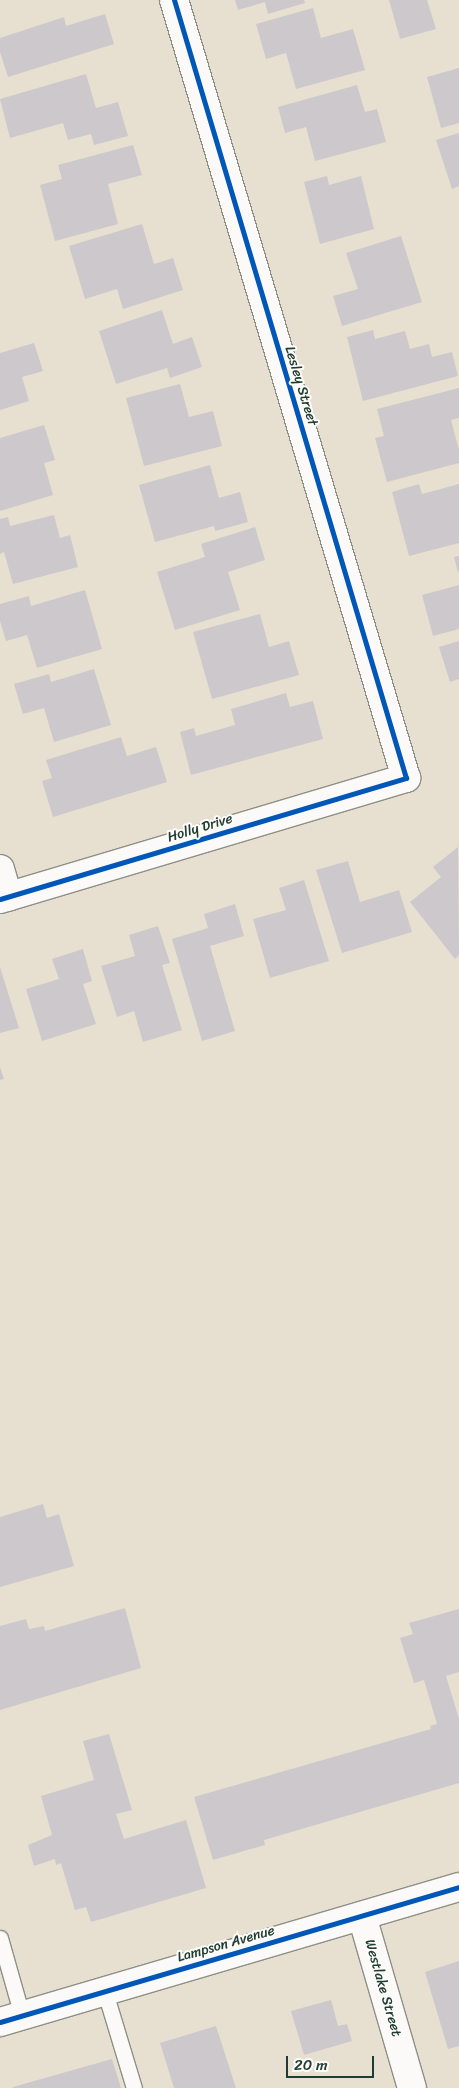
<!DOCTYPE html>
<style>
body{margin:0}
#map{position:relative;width:459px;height:2088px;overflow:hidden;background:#e7e0d1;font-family:Sriracha,sans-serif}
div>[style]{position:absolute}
.building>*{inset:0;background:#ccc8cb}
.roads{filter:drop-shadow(1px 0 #8e9087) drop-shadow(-1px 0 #8e9087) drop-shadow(0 1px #8e9087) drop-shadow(0 -1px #8e9087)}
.service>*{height:15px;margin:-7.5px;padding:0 7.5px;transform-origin:7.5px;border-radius:7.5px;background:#fbfaf8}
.minor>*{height:28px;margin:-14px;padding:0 14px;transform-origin:14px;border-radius:14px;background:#fbfaf8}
.tertiary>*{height:28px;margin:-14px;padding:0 14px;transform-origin:14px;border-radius:14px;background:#fbfaf8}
.cycleway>*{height:5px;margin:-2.5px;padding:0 2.5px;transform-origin:2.5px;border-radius:2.5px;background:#0057b8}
span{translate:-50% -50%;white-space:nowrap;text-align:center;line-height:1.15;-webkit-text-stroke:4px #fdfcf7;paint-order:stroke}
.street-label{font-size:14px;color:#1f3d34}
.scale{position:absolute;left:286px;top:2056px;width:88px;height:22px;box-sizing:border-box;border:2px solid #1f3d34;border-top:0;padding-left:6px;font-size:15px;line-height:18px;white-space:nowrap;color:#1f3d34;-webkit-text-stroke:4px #fdfcf7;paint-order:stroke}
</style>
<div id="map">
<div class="building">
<div style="clip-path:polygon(235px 0,304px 0,305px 3px,268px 14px,265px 2px,238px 10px)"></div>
<div style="clip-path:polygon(389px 0,427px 0,436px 29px,400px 39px)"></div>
<div style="clip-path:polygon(313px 8px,321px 38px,353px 29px,365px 70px,296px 89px,286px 53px,266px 59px,256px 24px)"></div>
<div style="clip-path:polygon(105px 14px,114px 44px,8px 77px,0 52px,0 38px,64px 17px,66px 26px)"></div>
<div style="clip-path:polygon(459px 68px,459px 123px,441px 128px,427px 77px)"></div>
<div style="clip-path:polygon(86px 74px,96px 108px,118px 102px,128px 136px,94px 145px,91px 134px,68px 140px,63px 123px,10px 138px,0 99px)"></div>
<div style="clip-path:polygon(357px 85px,365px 112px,377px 109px,386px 142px,315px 161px,306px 127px,285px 133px,278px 107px)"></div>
<div style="clip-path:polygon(459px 133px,459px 186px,452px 189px,436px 140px)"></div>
<div style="clip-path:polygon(133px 145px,142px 175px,108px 184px,118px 224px,55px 241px,40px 185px,62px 179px,58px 165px)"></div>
<div style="clip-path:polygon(327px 176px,329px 185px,361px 176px,374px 229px,320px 244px,304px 182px)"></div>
<div style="clip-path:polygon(142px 224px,154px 264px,173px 258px,183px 290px,123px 309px,117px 289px,85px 299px,69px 246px)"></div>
<div style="clip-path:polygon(401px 236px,422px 302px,342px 326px,333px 296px,358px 289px,346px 253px)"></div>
<div style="clip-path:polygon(162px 310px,173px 344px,192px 337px,202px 367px,170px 378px,167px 368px,116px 384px,99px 331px)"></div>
<div style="clip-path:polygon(373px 330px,375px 339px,405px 331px,410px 349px,429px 344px,432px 357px,452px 352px,458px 376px,363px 401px,347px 337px)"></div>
<div style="clip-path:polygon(34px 343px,43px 371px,22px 377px,29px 401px,0 410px,0 353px)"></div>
<div style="clip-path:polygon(180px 384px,189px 417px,213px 411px,222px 446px,144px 466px,126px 398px)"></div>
<div style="clip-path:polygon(459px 388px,459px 418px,451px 420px,459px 450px,459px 463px,387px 482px,375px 438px,384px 436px,377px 409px)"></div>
<div style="clip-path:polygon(44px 425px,55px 460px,44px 463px,53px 495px,0 511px,0 438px)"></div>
<div style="clip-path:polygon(210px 465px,219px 498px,240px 492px,248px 522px,215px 531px,214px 526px,155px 542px,139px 485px)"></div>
<div style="clip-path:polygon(419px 484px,422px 494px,459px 484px,459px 543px,409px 556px,392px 492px)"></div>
<div style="clip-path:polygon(54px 515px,60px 538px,70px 535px,78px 567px,13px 584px,4px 552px,0 554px,0 519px,8px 517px,10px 526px)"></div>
<div style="clip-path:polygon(255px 527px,265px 560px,228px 572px,240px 610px,175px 630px,157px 572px,205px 557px,201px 544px)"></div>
<div style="clip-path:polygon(459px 556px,459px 572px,458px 572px,454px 557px)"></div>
<div style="clip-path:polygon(459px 585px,459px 629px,433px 636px,422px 595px)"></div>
<div style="clip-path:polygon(85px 590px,102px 649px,37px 668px,27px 635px,6px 641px,0 621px,0 604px,29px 596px,31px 606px)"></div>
<div style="clip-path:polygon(260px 614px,269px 647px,289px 641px,299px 675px,212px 699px,193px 632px)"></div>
<div style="clip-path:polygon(459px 641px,459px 679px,450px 682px,439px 647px)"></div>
<div style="clip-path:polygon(94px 669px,111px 725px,54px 742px,44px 708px,23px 714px,14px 684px,49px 674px,51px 682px)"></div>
<div style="clip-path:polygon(286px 693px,290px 707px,313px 701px,323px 739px,191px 775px,180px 732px,194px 728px,196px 736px,235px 725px,231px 709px)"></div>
<div style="clip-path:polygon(121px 737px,127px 756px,156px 747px,167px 782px,53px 817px,42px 781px,52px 778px,46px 760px)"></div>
<div style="clip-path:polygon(458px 847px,459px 955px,455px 959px,410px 902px,441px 877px,433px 867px)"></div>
<div style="clip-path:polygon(348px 861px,360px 902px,399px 890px,412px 932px,342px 953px,316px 870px)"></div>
<div style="clip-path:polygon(304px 880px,329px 961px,270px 978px,253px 919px,286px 910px,279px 888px)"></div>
<div style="clip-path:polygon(235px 904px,244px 936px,210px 946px,235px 1031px,202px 1041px,172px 939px,208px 928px,204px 914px)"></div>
<div style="clip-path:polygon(158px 926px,170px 963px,162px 965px,182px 1030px,143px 1042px,134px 1011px,117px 1017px,101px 966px,135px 956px,129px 935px)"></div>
<div style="clip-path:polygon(83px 949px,92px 981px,83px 984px,96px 1024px,42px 1041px,26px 989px,59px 979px,52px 959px)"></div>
<div style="clip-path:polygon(0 967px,19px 1028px,0 1033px)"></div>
<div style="clip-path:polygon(0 1067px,4px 1079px,0 1080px)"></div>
<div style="clip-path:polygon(43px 1504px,47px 1518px,59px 1514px,74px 1566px,0 1587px,0 1517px)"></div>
<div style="clip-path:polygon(125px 1608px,141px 1668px,0 1710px,0 1626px,26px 1619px,29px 1629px,44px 1626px,45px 1631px)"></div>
<div style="clip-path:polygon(459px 1609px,459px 1672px,446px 1676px,459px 1719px,459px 1783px,264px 1840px,265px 1845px,213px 1860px,194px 1797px,431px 1729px,430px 1726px,437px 1724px,424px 1680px,414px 1683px,400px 1638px,413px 1634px,409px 1623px)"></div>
<div style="clip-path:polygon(109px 1734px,132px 1810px,116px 1814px,124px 1839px,186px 1820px,206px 1888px,91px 1922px,86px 1907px,75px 1910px,61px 1863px,56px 1865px,55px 1859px,34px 1866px,28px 1845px,52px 1835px,41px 1796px,94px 1780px,83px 1741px)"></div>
<div style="clip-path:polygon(459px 1961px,459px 2046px,448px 2049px,425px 1972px)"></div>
<div style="clip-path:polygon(331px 2000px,338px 2026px,347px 2024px,352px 2041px,304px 2055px,291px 2011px)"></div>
<div style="clip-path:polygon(216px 2026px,236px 2088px,174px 2088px,160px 2043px)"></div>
<div style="clip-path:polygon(112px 2059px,121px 2088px,13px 2088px,13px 2087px)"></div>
</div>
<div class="roads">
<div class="service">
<div style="left:0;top:1938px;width:81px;rotate:74.2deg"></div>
<div style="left:105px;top:1992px;width:100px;rotate:73.2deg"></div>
</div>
<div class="minor">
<div style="left:0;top:869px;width:29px;rotate:74deg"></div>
<div style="left:0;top:899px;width:424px;rotate:-16.6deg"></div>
<div style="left:406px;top:778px;width:812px;rotate:-106.6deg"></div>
<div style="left:362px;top:1916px;width:179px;rotate:73.8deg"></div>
</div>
<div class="tertiary">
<div style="left:0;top:2022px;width:478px;rotate:-16.4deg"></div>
</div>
</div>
<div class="cycleway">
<div style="left:0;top:899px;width:424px;rotate:-16.6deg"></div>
<div style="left:406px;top:778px;width:812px;rotate:-106.6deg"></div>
<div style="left:0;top:2022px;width:478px;rotate:-16.4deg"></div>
</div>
<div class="street-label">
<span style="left:301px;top:386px;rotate:73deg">Lesley Street</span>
<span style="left:200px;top:828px;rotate:-17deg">Holly Drive</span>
<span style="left:226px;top:1944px;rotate:-16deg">Lampson Avenue</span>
<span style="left:383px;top:1988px;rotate:74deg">Westlake Street</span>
</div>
<div class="scale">20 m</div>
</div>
